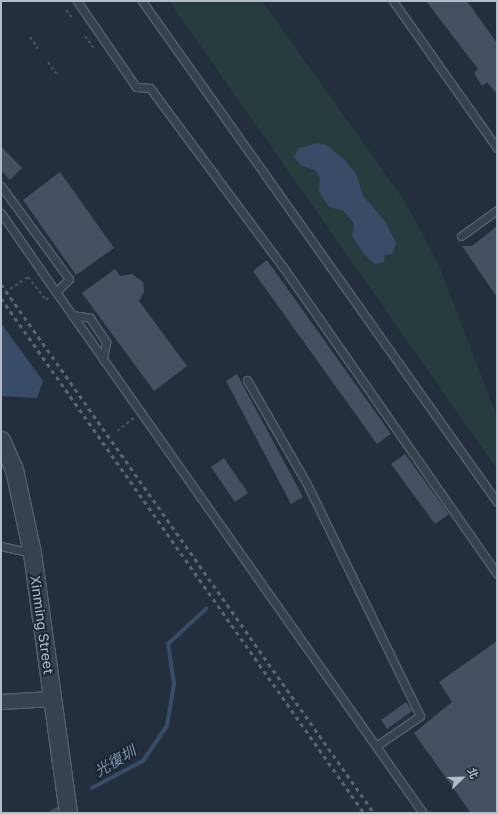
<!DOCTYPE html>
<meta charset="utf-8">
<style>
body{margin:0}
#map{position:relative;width:498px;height:814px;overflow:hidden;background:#242f3e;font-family:"Golos Text","Noto Sans TC",sans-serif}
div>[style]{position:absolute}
.green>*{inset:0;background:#263c3f}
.water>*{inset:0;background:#394c67}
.stream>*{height:3.5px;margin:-1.75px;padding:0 1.75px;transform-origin:1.75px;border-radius:1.75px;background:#394c67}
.building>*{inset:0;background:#455162}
.path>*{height:2px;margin-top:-1px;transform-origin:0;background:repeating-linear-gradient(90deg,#44595c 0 3px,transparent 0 6px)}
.roads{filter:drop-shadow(1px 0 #565f6c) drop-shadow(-1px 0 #565f6c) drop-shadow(0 1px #565f6c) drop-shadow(0 -1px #565f6c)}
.service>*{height:7px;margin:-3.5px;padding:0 3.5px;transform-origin:3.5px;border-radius:3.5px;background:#38414e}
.minor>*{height:14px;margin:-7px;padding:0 7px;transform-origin:7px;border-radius:7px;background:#38414e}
.tertiary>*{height:17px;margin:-8.5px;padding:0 8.5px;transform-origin:8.5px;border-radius:8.5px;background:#38414e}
.rail>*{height:3px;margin-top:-1.5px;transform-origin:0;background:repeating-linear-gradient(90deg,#5a6575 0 4px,transparent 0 8px)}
span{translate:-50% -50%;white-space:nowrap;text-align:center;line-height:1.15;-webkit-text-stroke:4px #1d2633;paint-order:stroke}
.street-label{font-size:14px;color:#b4bcc9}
.water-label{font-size:15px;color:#7c92b1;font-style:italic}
.frame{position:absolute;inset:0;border:2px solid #b4bcc9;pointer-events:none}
.north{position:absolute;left:442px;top:758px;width:40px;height:40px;-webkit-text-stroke:3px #1d2633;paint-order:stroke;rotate:67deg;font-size:11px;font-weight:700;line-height:16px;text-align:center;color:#b4bcc9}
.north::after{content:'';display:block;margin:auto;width:14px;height:18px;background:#b4bcc9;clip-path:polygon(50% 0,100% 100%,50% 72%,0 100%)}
</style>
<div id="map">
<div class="green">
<div style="clip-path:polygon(169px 1px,262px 1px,404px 200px,438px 263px,497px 417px,497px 469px)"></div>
</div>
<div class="water">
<div style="clip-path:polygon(318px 143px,326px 145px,345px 160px,357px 176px,363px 196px,385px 221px,396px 243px,392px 254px,385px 255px,384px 262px,375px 264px,365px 255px,352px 236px,354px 224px,344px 211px,329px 207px,319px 192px,320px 178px,315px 170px,302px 166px,294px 157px,299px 148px)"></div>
<div style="clip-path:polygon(1px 323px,43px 381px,37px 398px,1px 396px)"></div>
</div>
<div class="stream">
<div style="left:92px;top:788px;width:58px;rotate:-27.9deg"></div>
<div style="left:143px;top:761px;width:42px;rotate:-55.6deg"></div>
<div style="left:167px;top:726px;width:43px;rotate:-80.5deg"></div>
<div style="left:174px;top:684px;width:40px;rotate:-98.5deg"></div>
<div style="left:168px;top:644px;width:52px;rotate:-42.6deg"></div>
<div style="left:51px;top:813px;width:13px;rotate:-32deg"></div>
</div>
<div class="building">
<div style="clip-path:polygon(426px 1px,467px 1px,497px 43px,497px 94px,487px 82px,482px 86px,474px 73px,478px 69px)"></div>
<div style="clip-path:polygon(1px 146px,22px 168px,10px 180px,1px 170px)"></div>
<div style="clip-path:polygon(60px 172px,114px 248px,76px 275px,23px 200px)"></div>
<div style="clip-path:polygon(497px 226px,497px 297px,462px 246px,472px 246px)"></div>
<div style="clip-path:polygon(267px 260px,391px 434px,377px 444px,253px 271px)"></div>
<div style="clip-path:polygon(115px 269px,120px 276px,132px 274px,143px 282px,144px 292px,139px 301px,187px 366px,154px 391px,82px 293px)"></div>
<div style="clip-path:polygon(237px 374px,303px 497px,291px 504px,226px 381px)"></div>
<div style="clip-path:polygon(405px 454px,449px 514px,435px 524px,391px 464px)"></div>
<div style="clip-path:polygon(224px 458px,248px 493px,235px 502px,211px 467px)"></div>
<div style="clip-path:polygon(497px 641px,497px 813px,471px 813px,414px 733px,452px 702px,439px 682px)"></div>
<div style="clip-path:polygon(406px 702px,412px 711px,387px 729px,381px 720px)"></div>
</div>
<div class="path">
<div style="left:66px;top:10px;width:11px;rotate:52deg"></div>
<div style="left:85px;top:36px;width:14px;rotate:54deg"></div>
<div style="left:30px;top:37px;width:14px;rotate:56deg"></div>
<div style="left:48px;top:62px;width:17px;rotate:54deg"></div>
<div style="left:10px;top:289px;width:22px;rotate:-34deg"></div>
<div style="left:28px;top:277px;width:29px;rotate:52deg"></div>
<div style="left:46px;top:300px;width:4px;rotate:-45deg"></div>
<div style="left:117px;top:431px;width:23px;rotate:-38deg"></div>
</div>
<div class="roads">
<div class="service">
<div style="left:77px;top:1px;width:104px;rotate:55.5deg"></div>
<div style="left:136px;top:87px;width:14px;rotate:4deg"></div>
<div style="left:150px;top:88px;width:223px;rotate:53.4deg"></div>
<div style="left:283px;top:267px;width:374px;rotate:55.1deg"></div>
<div style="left:142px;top:1px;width:614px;rotate:54.68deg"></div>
<div style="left:393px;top:1px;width:180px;rotate:54.7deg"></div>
<div style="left:1px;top:186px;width:115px;rotate:53.8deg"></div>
<div style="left:69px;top:279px;width:18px;rotate:135deg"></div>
<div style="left:56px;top:292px;width:637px;rotate:54.84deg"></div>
<div style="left:1px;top:213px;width:96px;rotate:55.2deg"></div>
<div style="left:461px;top:236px;width:44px;rotate:-35.8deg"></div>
<div style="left:72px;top:315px;width:18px;rotate:9deg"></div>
<div style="left:90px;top:318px;width:29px;rotate:56deg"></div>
<div style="left:106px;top:342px;width:17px;rotate:100deg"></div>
<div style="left:247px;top:380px;width:118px;rotate:60deg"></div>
<div style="left:306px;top:482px;width:260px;rotate:64deg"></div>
<div style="left:420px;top:716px;width:53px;rotate:145.7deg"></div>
<div style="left:1px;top:546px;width:32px;rotate:13deg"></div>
</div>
<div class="minor">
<div style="left:1px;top:702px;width:51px;rotate:-3.4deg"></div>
</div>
<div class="tertiary">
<div style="left:1px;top:440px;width:32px;rotate:66deg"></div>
<div style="left:14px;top:469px;width:86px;rotate:77.9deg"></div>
<div style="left:32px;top:553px;width:262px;rotate:82.1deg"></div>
</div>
</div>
<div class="rail">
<div style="left:1px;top:284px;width:647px;rotate:54.81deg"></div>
<div style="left:1px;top:298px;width:630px;rotate:54.82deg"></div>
</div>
<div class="street-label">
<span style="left:42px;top:625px;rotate:82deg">Xinming Street</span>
</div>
<div class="water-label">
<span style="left:115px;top:761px;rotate:-31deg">光復圳</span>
</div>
<div class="frame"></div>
<div class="north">北</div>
</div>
